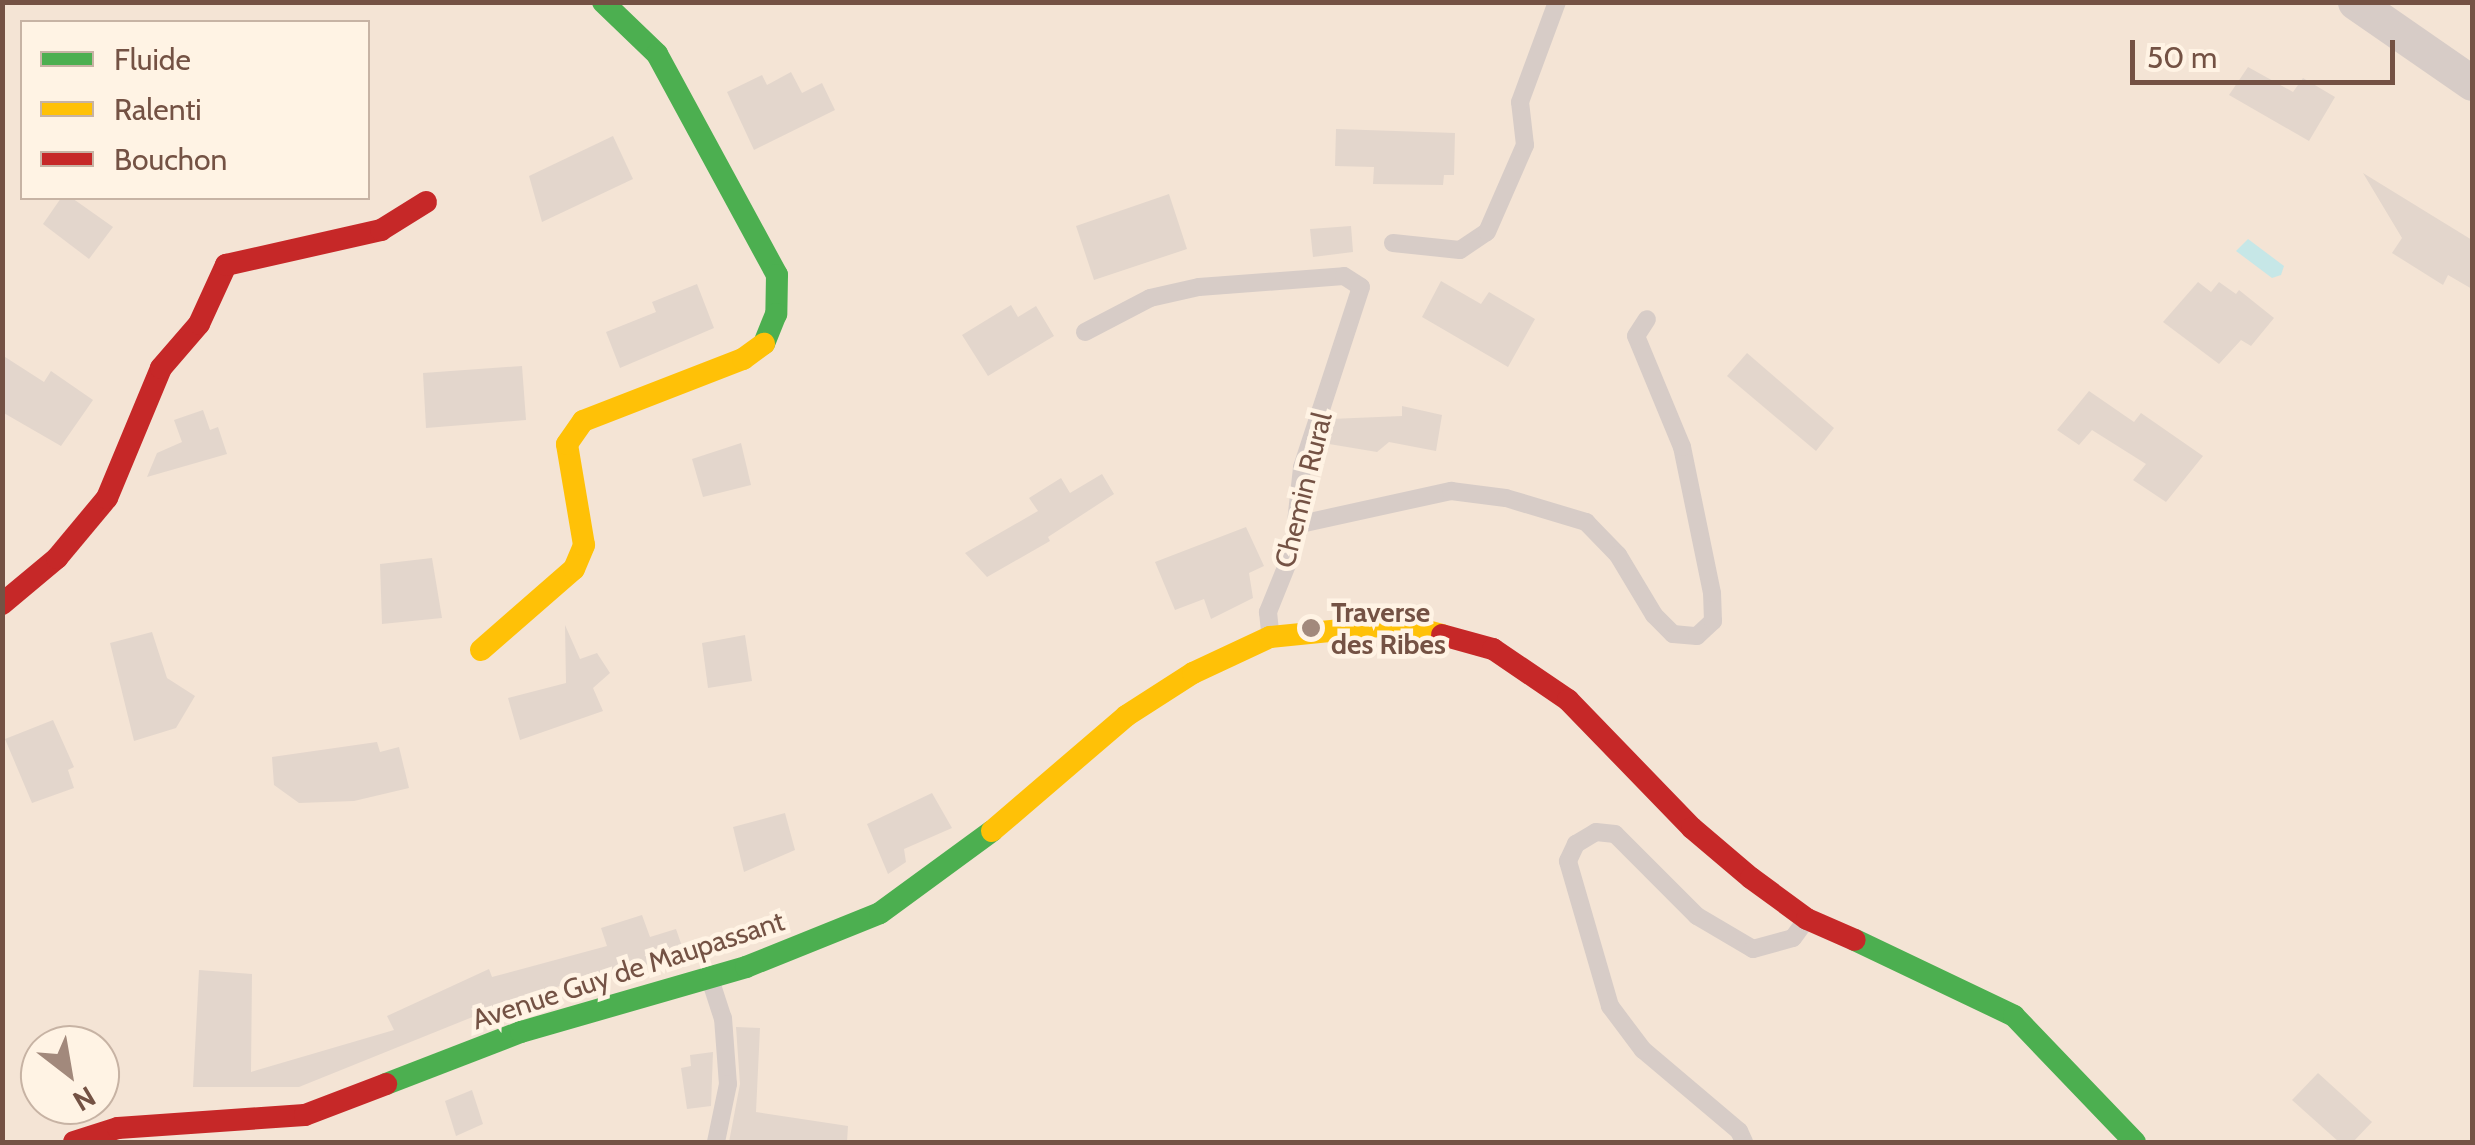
<!DOCTYPE html>
<style>
body{margin:0}
#map{position:relative;width:2475px;height:1145px;overflow:hidden;background:#f6eee5;font-family:Cabin,sans-serif}
div>[style]{position:absolute}
.residential>*{inset:0;background:#f4e4d5}
.water>*{inset:0;background:#c6e7e7}
.building>*{inset:0;background:#e3d6cc}
.lane>*{height:18px;margin:-9px;padding:0 9px;transform-origin:9px;border-radius:9px;background:#d7ccc7}
.street>*{height:35px;margin:-17.5px;padding:0 17.5px;transform-origin:17.5px;border-radius:17.5px;background:#d7ccc7}
.fast>*{height:22px;margin:-11px;padding:0 11px;transform-origin:11px;border-radius:11px;background:#4caf50}
.slow>*{height:22px;margin:-11px;padding:0 11px;transform-origin:11px;border-radius:11px;background:#ffc107}
.jam>*{height:22px;margin:-11px;padding:0 11px;transform-origin:11px;border-radius:11px;background:#c62828}
.dots>*{width:28px;height:28px;translate:-50% -50%;box-sizing:border-box;border:5px solid #fff3e4;border-radius:50%}
span{translate:-50% -50%;white-space:nowrap;text-align:center;line-height:1.15;-webkit-text-stroke:9px #fff3e4;paint-order:stroke}
.street-label{font-size:28px;color:#745244}
.poi-label{font-size:28px;color:#745244;font-weight:700}
.left{translate:0 -50%;text-align:left}
.frame{position:absolute;inset:0;border:5px solid #745244;pointer-events:none}
.legend{position:absolute;left:20px;top:20px;width:350px;height:180px;box-sizing:border-box;background:#fff3e4;border:2px solid #c7b3a4;margin:0;padding:12px 18px;list-style:none;font-size:30px;color:#745244}
.legend li{display:flex;align-items:center;gap:20px;height:50px}
.legend b{width:50px;border:2px solid #c7b3a4}
.north{position:absolute;left:20px;top:1025px;width:100px;height:100px;box-sizing:border-box;background:#fff3e4;border:2px solid #c7b3a4;border-radius:50%;rotate:149deg;font-size:28px;font-weight:700;line-height:40px;text-align:center;color:#745244}
.north::after{content:'';display:block;margin:auto;width:35px;height:45px;background:#a2897c;clip-path:polygon(50% 0,100% 100%,50% 72%,0 100%)}
.scale{position:absolute;left:2130px;top:40px;width:265px;height:45px;box-sizing:border-box;border:5px solid #745244;border-top:0;padding-left:12px;font-size:30px;line-height:35px;white-space:nowrap;color:#745244;-webkit-text-stroke:8px #fff3e4;paint-order:stroke}
</style>
<div id="map">
<div class="residential">
<div style="clip-path:polygon(evenodd,3px 3px,2472px 3px,2472px 1142px,3px 1142px,3px 3px,22px 22px,368px 22px,368px 198px,22px 198px,22px 22px,3px 3px,40px 1045px,100px 1045px,100px 1105px,40px 1105px,40px 1045px)"></div>
</div>
<div class="water">
<div style="clip-path:polygon(2248px 239px,2284px 266px,2281px 275px,2272px 278px,2236px 251px)"></div>
</div>
<div class="building">
<div style="clip-path:polygon(2248px 67px,2293px 92px,2303px 78px,2335px 97px,2309px 141px,2229px 95px)"></div>
<div style="clip-path:polygon(791px 72px,802px 93px,822px 83px,835px 110px,754px 150px,727px 92px,762px 75px,767px 85px)"></div>
<div style="clip-path:polygon(1336px 129px,1455px 133px,1454px 175px,1444px 175px,1443px 185px,1373px 184px,1374px 167px,1335px 166px)"></div>
<div style="clip-path:polygon(613px 136px,633px 179px,542px 222px,529px 176px)"></div>
<div style="clip-path:polygon(2363px 173px,2472px 240px,2472px 289px,2448px 275px,2443px 285px,2392px 253px,2402px 238px)"></div>
<div style="clip-path:polygon(1169px 194px,1187px 249px,1094px 280px,1076px 226px)"></div>
<div style="clip-path:polygon(61px 198px,72px 198px,113px 227px,89px 259px,43px 224px)"></div>
<div style="clip-path:polygon(1351px 226px,1353px 252px,1313px 257px,1310px 229px)"></div>
<div style="clip-path:polygon(1441px 281px,1481px 304px,1489px 292px,1535px 319px,1508px 367px,1422px 317px)"></div>
<div style="clip-path:polygon(2198px 282px,2211px 292px,2219px 282px,2236px 294px,2239px 290px,2274px 318px,2251px 346px,2241px 340px,2219px 364px,2163px 322px)"></div>
<div style="clip-path:polygon(697px 284px,714px 328px,620px 368px,606px 332px,656px 312px,652px 302px)"></div>
<div style="clip-path:polygon(1011px 305px,1018px 317px,1036px 306px,1054px 336px,988px 376px,962px 335px)"></div>
<div style="clip-path:polygon(1747px 353px,1834px 428px,1816px 451px,1727px 376px)"></div>
<div style="clip-path:polygon(2px 355px,44px 382px,51px 371px,93px 400px,61px 446px,2px 412px)"></div>
<div style="clip-path:polygon(522px 366px,526px 420px,426px 428px,423px 373px)"></div>
<div style="clip-path:polygon(2089px 391px,2134px 422px,2141px 413px,2203px 456px,2166px 502px,2133px 480px,2146px 464px,2092px 430px,2079px 445px,2057px 430px)"></div>
<div style="clip-path:polygon(1402px 406px,1442px 415px,1436px 451px,1389px 442px,1377px 452px,1323px 443px,1331px 419px,1402px 416px)"></div>
<div style="clip-path:polygon(203px 410px,210px 430px,218px 427px,227px 454px,147px 477px,157px 453px,182px 442px,174px 420px)"></div>
<div style="clip-path:polygon(741px 443px,751px 485px,703px 497px,692px 459px)"></div>
<div style="clip-path:polygon(1102px 474px,1114px 494px,1048px 537px,1050px 541px,987px 577px,965px 553px,1038px 511px,1029px 498px,1061px 478px,1070px 493px)"></div>
<div style="clip-path:polygon(1246px 527px,1264px 566px,1249px 573px,1253px 598px,1211px 619px,1204px 599px,1175px 610px,1155px 562px)"></div>
<div style="clip-path:polygon(432px 558px,442px 618px,382px 624px,380px 564px)"></div>
<div style="clip-path:polygon(565px 625px,580px 659px,597px 653px,610px 673px,593px 688px,603px 711px,520px 740px,508px 698px,566px 683px)"></div>
<div style="clip-path:polygon(152px 632px,167px 678px,195px 696px,176px 728px,134px 741px,110px 643px)"></div>
<div style="clip-path:polygon(745px 635px,752px 681px,708px 688px,702px 643px)"></div>
<div style="clip-path:polygon(53px 720px,74px 767px,68px 770px,74px 788px,32px 803px,5px 739px)"></div>
<div style="clip-path:polygon(377px 742px,380px 752px,399px 747px,409px 788px,354px 801px,299px 803px,274px 785px,272px 757px)"></div>
<div style="clip-path:polygon(932px 793px,952px 828px,904px 849px,906px 862px,888px 874px,867px 824px)"></div>
<div style="clip-path:polygon(785px 813px,795px 850px,744px 872px,733px 827px)"></div>
<div style="clip-path:polygon(642px 915px,650px 937px,676px 929px,685px 955px,532px 993px,299px 1087px,193px 1087px,199px 970px,252px 974px,251px 1072px,394px 1030px,387px 1016px,489px 969px,492px 977px,607px 946px,601px 928px)"></div>
<div style="clip-path:polygon(736px 1027px,760px 1028px,756px 1112px,848px 1126px,847px 1142px,729px 1142px,740px 1084px)"></div>
<div style="clip-path:polygon(713px 1052px,711px 1106px,687px 1109px,681px 1068px,691px 1066px,690px 1055px)"></div>
<div style="clip-path:polygon(2318px 1073px,2372px 1122px,2353px 1142px,2339px 1142px,2292px 1100px)"></div>
<div style="clip-path:polygon(472px 1090px,483px 1124px,456px 1136px,445px 1101px)"></div>
</div>
<div class="lane">
<div style="left:1393px;top:243px;width:67px;rotate:6deg"></div>
<div style="left:1460px;top:250px;width:32px;rotate:-34deg"></div>
<div style="left:1487px;top:232px;width:95px;rotate:-66.4deg"></div>
<div style="left:1525px;top:145px;width:43px;rotate:-96.6deg"></div>
<div style="left:1520px;top:102px;width:107px;rotate:-69.7deg"></div>
<div style="left:1085px;top:332px;width:73px;rotate:-27.6deg"></div>
<div style="left:1150px;top:298px;width:50px;rotate:-12.7deg"></div>
<div style="left:1199px;top:287px;width:145px;rotate:-4.3deg"></div>
<div style="left:1344px;top:276px;width:20px;rotate:33deg"></div>
<div style="left:1361px;top:287px;width:190px;rotate:108.1deg"></div>
<div style="left:1302px;top:468px;width:82px;rotate:96.3deg"></div>
<div style="left:1293px;top:550px;width:67px;rotate:112deg"></div>
<div style="left:1268px;top:612px;width:20px;rotate:84deg"></div>
<div style="left:1296px;top:525px;width:159px;rotate:-12.4deg"></div>
<div style="left:1451px;top:491px;width:55px;rotate:7.3deg"></div>
<div style="left:1506px;top:498px;width:84px;rotate:16.7deg"></div>
<div style="left:1586px;top:522px;width:46px;rotate:45.9deg"></div>
<div style="left:1618px;top:555px;width:70px;rotate:59deg"></div>
<div style="left:1654px;top:615px;width:27px;rotate:45deg"></div>
<div style="left:1673px;top:634px;width:24px;rotate:5deg"></div>
<div style="left:1697px;top:636px;width:22px;rotate:-43deg"></div>
<div style="left:1713px;top:621px;width:28px;rotate:-92deg"></div>
<div style="left:1712px;top:593px;width:149px;rotate:-101.6deg"></div>
<div style="left:1682px;top:447px;width:120px;rotate:-112.5deg"></div>
<div style="left:1636px;top:336px;width:20px;rotate:-57deg"></div>
<div style="left:711px;top:982px;width:38px;rotate:72deg"></div>
<div style="left:723px;top:1018px;width:66px;rotate:85.7deg"></div>
<div style="left:728px;top:1084px;width:59px;rotate:101.7deg"></div>
<div style="left:1744px;top:1142px;width:12px;rotate:-114deg"></div>
<div style="left:1739px;top:1131px;width:126px;rotate:-139.8deg"></div>
<div style="left:1643px;top:1050px;width:55px;rotate:-126.9deg"></div>
<div style="left:1610px;top:1006px;width:151px;rotate:-106.2deg"></div>
<div style="left:1568px;top:861px;width:19px;rotate:-65deg"></div>
<div style="left:1576px;top:844px;width:23px;rotate:-31deg"></div>
<div style="left:1596px;top:832px;width:19px;rotate:6deg"></div>
<div style="left:1615px;top:834px;width:116px;rotate:45deg"></div>
<div style="left:1697px;top:916px;width:65px;rotate:30.5deg"></div>
<div style="left:1753px;top:949px;width:41px;rotate:-15.4deg"></div>
<div style="left:1793px;top:938px;width:22px;rotate:-54deg"></div>
</div>
<div class="street">
<div style="left:2355px;top:2px;width:142px;rotate:34.7deg"></div>
</div>
<div class="fast">
<div style="left:603px;top:2px;width:75px;rotate:43.9deg"></div>
<div style="left:657px;top:54px;width:251px;rotate:61.5deg"></div>
<div style="left:777px;top:275px;width:39px;rotate:91deg"></div>
<div style="left:776px;top:314px;width:32px;rotate:112deg"></div>
<div style="left:1855px;top:940px;width:176px;rotate:25.5deg"></div>
<div style="left:2014px;top:1016px;width:175px;rotate:46.2deg"></div>
<div style="left:386px;top:1084px;width:145px;rotate:-21.1deg"></div>
<div style="left:521px;top:1032px;width:234px;rotate:-16.1deg"></div>
<div style="left:746px;top:967px;width:144px;rotate:-21.9deg"></div>
<div style="left:880px;top:913px;width:139px;rotate:-36.2deg"></div>
</div>
<div class="slow">
<div style="left:481px;top:650px;width:123px;rotate:-41.1deg"></div>
<div style="left:574px;top:569px;width:26px;rotate:-67deg"></div>
<div style="left:584px;top:545px;width:102px;rotate:-99.6deg"></div>
<div style="left:567px;top:444px;width:28px;rotate:-55deg"></div>
<div style="left:583px;top:421px;width:172px;rotate:-21.2deg"></div>
<div style="left:743px;top:359px;width:26px;rotate:-36deg"></div>
<div style="left:992px;top:831px;width:177px;rotate:-40.6deg"></div>
<div style="left:1126px;top:716px;width:80px;rotate:-32.7deg"></div>
<div style="left:1193px;top:673px;width:85px;rotate:-25.1deg"></div>
<div style="left:1270px;top:637px;width:132px;rotate:-5.7deg"></div>
<div style="left:1401px;top:624px;width:42px;rotate:15deg"></div>
</div>
<div class="jam">
<div style="left:2px;top:604px;width:72px;rotate:-39.9deg"></div>
<div style="left:57px;top:558px;width:78px;rotate:-50.2deg"></div>
<div style="left:107px;top:498px;width:141px;rotate:-67.4deg"></div>
<div style="left:161px;top:368px;width:58px;rotate:-49.2deg"></div>
<div style="left:199px;top:324px;width:65px;rotate:-65.4deg"></div>
<div style="left:226px;top:265px;width:159px;rotate:-12.7deg"></div>
<div style="left:381px;top:230px;width:53px;rotate:-31.9deg"></div>
<div style="left:1442px;top:635px;width:53px;rotate:15.4deg"></div>
<div style="left:1493px;top:649px;width:91px;rotate:34.2deg"></div>
<div style="left:1568px;top:700px;width:178px;rotate:45.9deg"></div>
<div style="left:1692px;top:828px;width:77px;rotate:40.3deg"></div>
<div style="left:1751px;top:878px;width:69px;rotate:36.2deg"></div>
<div style="left:1807px;top:919px;width:52px;rotate:23.6deg"></div>
<div style="left:74px;top:1142px;width:46px;rotate:-17.7deg"></div>
<div style="left:118px;top:1128px;width:187px;rotate:-4deg"></div>
<div style="left:305px;top:1115px;width:87px;rotate:-20.9deg"></div>
</div>
<div class="dots">
<div style="left:1311px;top:628px;background:#a2897c"></div>
</div>
<div class="street-label">
<span style="left:1303px;top:490px;rotate:-76deg">Chemin Rural</span>
<span style="left:628px;top:970px;rotate:-18deg">Avenue Guy de Maupassant</span>
</div>
<div class="poi-label">
<span class="left" style="left:1331px;top:628px">Traverse<br>des Ribes</span>
</div>
<div class="frame"></div>
<ul class="legend">
<li><b style="height:12px;background:#4caf50"></b>Fluide</li>
<li><b style="height:12px;background:#ffc107"></b>Ralenti</li>
<li><b style="height:12px;background:#c62828"></b>Bouchon</li>
</ul>
<div class="north">N</div>
<div class="scale">50 m</div>
</div>
